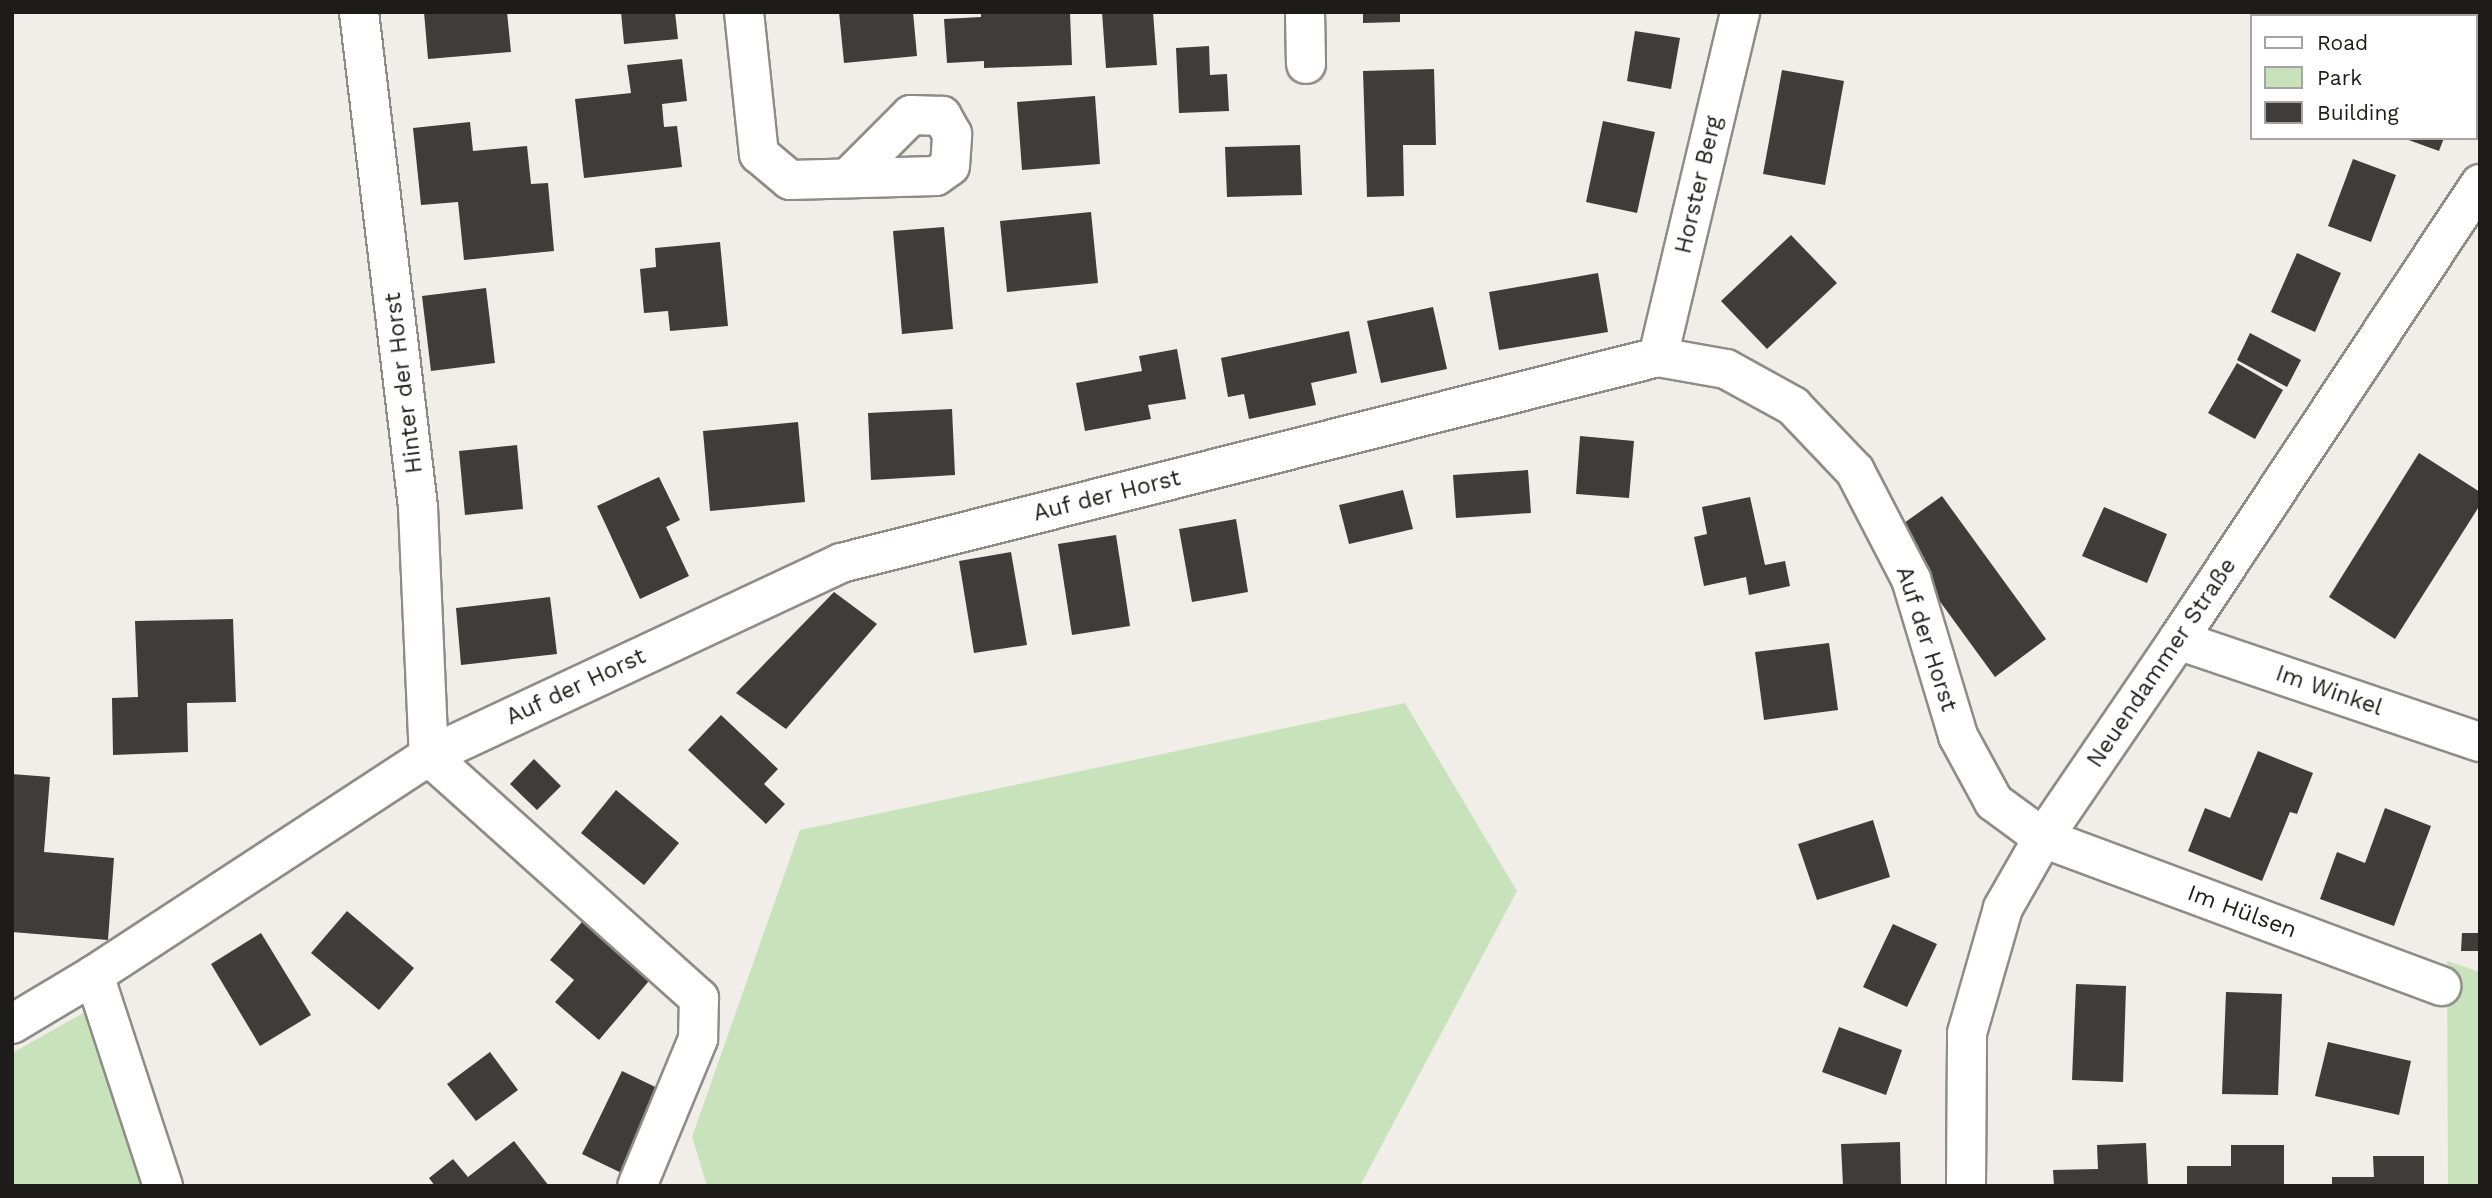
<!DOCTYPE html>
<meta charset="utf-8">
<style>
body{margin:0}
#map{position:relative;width:2492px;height:1198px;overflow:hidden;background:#f1eee9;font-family:"Work Sans",sans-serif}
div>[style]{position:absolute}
.green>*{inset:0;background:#c8e3bc}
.building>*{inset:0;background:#3f3c39}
.roads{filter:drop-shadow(2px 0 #8e8c87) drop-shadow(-2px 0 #8e8c87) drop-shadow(0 2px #8e8c87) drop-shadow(0 -2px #8e8c87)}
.minor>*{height:38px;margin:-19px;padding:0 19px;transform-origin:19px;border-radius:19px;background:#fff}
span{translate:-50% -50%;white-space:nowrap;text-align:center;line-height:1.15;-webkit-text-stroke:7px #fff;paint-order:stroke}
.street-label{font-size:23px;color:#1d1c1a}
.frame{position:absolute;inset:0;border:14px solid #1d1c1a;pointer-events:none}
.legend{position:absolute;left:2250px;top:14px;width:228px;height:126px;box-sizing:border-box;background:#fff;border:2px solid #a5a4a3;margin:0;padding:9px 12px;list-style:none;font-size:21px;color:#1d1c1a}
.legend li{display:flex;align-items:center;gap:14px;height:35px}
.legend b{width:35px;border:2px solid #a5a4a3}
</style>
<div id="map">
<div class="green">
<div style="clip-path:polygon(1405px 703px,1517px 891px,1360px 1186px,707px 1186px,692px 1137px,800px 830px)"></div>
<div style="clip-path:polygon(2447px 961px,2480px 972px,2480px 1186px,2448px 1186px)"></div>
<div style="clip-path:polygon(87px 1011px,143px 1186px,12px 1186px,12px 1053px)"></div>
</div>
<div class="building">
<div style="clip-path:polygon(424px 12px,507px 12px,511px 52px,428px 59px)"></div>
<div style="clip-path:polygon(621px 12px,675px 12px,678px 39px,624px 44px)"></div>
<div style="clip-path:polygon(839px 12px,913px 12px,917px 56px,844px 63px)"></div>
<div style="clip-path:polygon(981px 12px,1070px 12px,1072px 65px,984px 68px,984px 61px,947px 63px,944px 19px,981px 17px)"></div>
<div style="clip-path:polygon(1102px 12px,1153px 12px,1157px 65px,1106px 68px)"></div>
<div style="clip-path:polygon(1363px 12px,1400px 12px,1400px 22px,1363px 23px)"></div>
<div style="clip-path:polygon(2421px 12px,2480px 12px,2480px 36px,2476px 35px,2476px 16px,2420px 16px)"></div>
<div style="clip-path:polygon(1635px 31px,1680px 38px,1671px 89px,1627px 81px)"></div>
<div style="clip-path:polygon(1209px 46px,1210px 75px,1227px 74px,1229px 111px,1179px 113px,1176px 48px)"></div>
<div style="clip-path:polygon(682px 59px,687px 101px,662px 104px,664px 127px,677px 126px,682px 167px,584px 178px,575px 99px,631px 93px,627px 65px)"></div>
<div style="clip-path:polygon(1434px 69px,1436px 145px,1403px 145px,1404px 196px,1367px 197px,1363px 71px)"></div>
<div style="clip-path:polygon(1782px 70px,1844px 81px,1825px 185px,1763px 174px)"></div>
<div style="clip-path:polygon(1095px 96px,1100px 164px,1022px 170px,1017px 102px)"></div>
<div style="clip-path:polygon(1603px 121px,1655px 132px,1637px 213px,1586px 202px)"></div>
<div style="clip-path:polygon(470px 122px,473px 151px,527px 146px,531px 184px,548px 183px,554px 251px,464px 260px,458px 202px,421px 205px,413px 128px)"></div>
<div style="clip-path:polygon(2403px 138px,2444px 138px,2439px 151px)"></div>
<div style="clip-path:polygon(1300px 145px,1302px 195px,1227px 197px,1225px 147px)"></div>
<div style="clip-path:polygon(2353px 159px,2396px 175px,2371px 242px,2328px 226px)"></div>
<div style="clip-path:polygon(1091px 212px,1098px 283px,1007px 292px,1000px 221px)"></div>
<div style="clip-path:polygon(944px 227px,953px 329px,902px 334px,893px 231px)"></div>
<div style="clip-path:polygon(1791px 235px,1837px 283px,1767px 349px,1721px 301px)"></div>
<div style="clip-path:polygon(720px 242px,728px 326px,670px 331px,668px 311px,644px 313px,640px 269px,656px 267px,655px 248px)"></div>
<div style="clip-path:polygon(2297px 253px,2341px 273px,2315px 332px,2271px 312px)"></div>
<div style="clip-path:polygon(1598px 273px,1608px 332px,1499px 350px,1489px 292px)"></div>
<div style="clip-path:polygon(486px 288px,495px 363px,431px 371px,422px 296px)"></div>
<div style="clip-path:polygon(1433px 307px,1447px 369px,1381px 383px,1367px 321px)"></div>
<div style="clip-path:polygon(1349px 331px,1357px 373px,1311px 383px,1316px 405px,1249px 419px,1244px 394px,1228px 397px,1221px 358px)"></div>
<div style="clip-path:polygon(2250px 333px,2301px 360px,2287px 387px,2237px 360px)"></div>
<div style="clip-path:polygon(1177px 349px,1186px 399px,1148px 405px,1151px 419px,1085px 431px,1076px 383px,1142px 371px,1139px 356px)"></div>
<div style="clip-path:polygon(2237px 363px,2283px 390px,2255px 439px,2208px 413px)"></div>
<div style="clip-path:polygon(952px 409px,955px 475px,871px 480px,868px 413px)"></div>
<div style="clip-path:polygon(798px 422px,805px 502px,710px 511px,703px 431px)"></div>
<div style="clip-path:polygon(1580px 436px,1634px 441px,1629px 498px,1576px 494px)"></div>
<div style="clip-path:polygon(517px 445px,523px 509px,465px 515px,459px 451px)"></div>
<div style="clip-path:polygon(2419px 453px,2480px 492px,2480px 505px,2395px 639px,2329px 597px)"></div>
<div style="clip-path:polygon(1528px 470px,1531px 513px,1456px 518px,1453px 475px)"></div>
<div style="clip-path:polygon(659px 477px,680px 520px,666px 527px,689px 576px,640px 599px,597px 506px)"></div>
<div style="clip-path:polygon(1403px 490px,1413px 529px,1349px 544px,1339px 505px)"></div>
<div style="clip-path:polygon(1942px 496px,2046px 639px,1995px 677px,1890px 533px)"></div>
<div style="clip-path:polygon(1750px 497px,1765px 565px,1785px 561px,1790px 586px,1749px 595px,1746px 577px,1704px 586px,1694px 537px,1707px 534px,1702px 507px)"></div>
<div style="clip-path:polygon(2104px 507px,2167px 534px,2147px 583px,2082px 556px)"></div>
<div style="clip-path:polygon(1236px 519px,1248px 592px,1192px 602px,1179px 529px)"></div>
<div style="clip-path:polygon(1116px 535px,1130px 626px,1072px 635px,1058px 544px)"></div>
<div style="clip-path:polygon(1011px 552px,1027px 645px,974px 653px,959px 561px)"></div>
<div style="clip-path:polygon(834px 592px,877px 624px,786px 729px,736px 693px)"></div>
<div style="clip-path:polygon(550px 597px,557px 654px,461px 665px,456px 608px)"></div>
<div style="clip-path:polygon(233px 619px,236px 702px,187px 703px,188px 752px,113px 755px,112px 698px,138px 697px,135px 621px)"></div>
<div style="clip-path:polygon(1829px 643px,1838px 710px,1764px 720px,1755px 652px)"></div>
<div style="clip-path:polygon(721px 715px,778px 769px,764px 784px,785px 804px,766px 824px,688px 750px)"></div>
<div style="clip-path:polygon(2258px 751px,2313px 773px,2297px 814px,2290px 812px,2262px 881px,2188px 851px,2205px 808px,2230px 818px)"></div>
<div style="clip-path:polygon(534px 759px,561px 786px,537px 810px,510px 784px)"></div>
<div style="clip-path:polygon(12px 774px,50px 777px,44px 852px,114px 858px,108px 940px,12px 932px)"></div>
<div style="clip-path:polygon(616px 790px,679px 843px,644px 885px,581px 833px)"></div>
<div style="clip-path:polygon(2385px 808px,2431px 826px,2394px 926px,2320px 899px,2337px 852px,2365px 863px)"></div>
<div style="clip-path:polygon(1873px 820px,1890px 877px,1817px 900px,1798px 844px)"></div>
<div style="clip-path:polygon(347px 911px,414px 968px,379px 1010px,311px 953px)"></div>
<div style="clip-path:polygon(586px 917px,654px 975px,599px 1040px,555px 1002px,574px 980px,550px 960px)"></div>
<div style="clip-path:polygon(1893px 924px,1937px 944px,1907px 1007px,1863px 987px)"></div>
<div style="clip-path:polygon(261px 933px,311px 1015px,260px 1046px,211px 964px)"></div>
<div style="clip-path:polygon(2462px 933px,2480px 933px,2480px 951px,2461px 951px)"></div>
<div style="clip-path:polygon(2076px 984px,2126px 986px,2123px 1082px,2072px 1080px)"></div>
<div style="clip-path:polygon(2226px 992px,2282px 994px,2278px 1095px,2222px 1094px)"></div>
<div style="clip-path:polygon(1839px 1027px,1902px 1050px,1886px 1095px,1822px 1072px)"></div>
<div style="clip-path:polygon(2328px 1042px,2411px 1061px,2399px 1115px,2315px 1096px)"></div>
<div style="clip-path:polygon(490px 1052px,518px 1090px,476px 1121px,447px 1084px)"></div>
<div style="clip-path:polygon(622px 1071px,672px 1095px,632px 1178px,582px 1154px)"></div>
<div style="clip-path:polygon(514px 1141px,549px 1186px,435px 1186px,429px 1178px,453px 1159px,468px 1177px)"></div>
<div style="clip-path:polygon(1900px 1142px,1901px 1186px,1843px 1186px,1841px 1144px)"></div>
<div style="clip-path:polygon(2146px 1143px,2148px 1186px,2054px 1186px,2053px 1170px,2098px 1169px,2097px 1145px)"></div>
<div style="clip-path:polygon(2231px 1145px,2284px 1145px,2284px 1186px,2187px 1186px,2187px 1166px,2231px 1166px)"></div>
<div style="clip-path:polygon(2373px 1156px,2424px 1156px,2424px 1186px,2332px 1186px,2332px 1177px,2374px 1177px)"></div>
</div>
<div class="roads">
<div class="minor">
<div style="left:359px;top:12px;width:499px;rotate:83.2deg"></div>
<div style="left:418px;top:508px;width:248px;rotate:87.5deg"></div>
<div style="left:429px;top:756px;width:363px;rotate:41.9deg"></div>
<div style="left:699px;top:998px;width:41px;rotate:91.4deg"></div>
<div style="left:698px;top:1039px;width:159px;rotate:112.5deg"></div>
<div style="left:744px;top:12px;width:143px;rotate:84deg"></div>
<div style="left:759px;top:154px;width:40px;rotate:40deg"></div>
<div style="left:790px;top:180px;width:146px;rotate:-1.6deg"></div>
<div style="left:936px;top:176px;width:17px;rotate:-36deg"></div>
<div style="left:950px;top:166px;width:32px;rotate:-86deg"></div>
<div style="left:952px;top:134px;width:21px;rotate:-119deg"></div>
<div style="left:942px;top:116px;width:31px;rotate:-178deg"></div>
<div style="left:911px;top:115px;width:89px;rotate:135deg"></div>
<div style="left:1305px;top:12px;width:52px;rotate:88.9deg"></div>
<div style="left:1658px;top:357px;width:355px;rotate:-76.6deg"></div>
<div style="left:2178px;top:640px;width:319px;rotate:18.7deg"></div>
<div style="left:94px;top:975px;width:222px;rotate:71.9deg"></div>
<div style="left:12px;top:1024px;width:96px;rotate:-30.9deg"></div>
<div style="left:94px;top:975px;width:400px;rotate:-33.2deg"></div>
<div style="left:429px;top:756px;width:455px;rotate:-25.1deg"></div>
<div style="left:841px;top:563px;width:843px;rotate:-14.15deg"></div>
<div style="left:1658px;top:357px;width:69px;rotate:10deg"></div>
<div style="left:1726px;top:369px;width:77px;rotate:28.9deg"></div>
<div style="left:1793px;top:406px;width:90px;rotate:46.4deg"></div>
<div style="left:1855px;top:471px;width:122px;rotate:62.6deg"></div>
<div style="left:1911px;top:579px;width:164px;rotate:73.3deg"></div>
<div style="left:1958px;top:736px;width:75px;rotate:61.4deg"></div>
<div style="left:1994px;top:802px;width:61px;rotate:36.3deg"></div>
<div style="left:2043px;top:838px;width:425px;rotate:20.4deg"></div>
<div style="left:1966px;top:1186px;width:153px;rotate:-89.6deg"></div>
<div style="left:1967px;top:1033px;width:130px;rotate:-73.9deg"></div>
<div style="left:2003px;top:908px;width:81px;rotate:-60.3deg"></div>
<div style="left:2043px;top:838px;width:240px;rotate:-55.7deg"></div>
<div style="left:2178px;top:640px;width:547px;rotate:-56.48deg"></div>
</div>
</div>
<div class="street-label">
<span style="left:1699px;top:185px;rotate:-77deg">Horster Berg</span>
<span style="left:404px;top:383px;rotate:-97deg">Hinter der Horst</span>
<span style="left:1107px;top:496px;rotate:-14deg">Auf der Horst</span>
<span style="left:1926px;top:639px;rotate:72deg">Auf der Horst</span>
<span style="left:2162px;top:663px;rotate:-56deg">Neuendammer Straße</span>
<span style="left:576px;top:687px;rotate:-25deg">Auf der Horst</span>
<span style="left:2329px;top:691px;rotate:19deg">Im Winkel</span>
<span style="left:2242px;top:912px;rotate:20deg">Im Hülsen</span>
</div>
<div class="frame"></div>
<ul class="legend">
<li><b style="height:9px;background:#fff"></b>Road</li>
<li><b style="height:19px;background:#c8e3bc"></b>Park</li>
<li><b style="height:19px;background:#3f3c39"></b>Building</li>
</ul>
</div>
